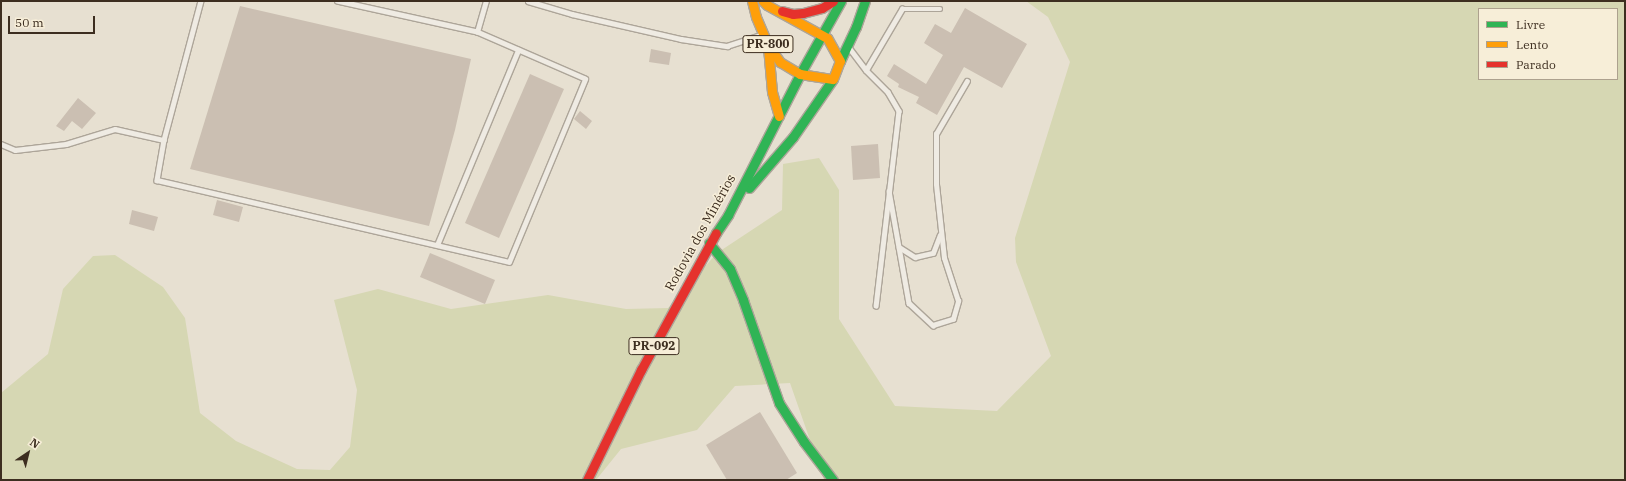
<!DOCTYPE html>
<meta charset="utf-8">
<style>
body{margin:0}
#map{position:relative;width:1626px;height:481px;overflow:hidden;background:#e7e0d1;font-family:"IBM Plex Serif",serif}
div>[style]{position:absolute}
.green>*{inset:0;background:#d6d7b3}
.building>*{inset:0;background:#cbbfb2}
.roads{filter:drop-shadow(1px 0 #ada599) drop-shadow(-1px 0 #ada599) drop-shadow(0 1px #ada599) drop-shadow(0 -1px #ada599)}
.lane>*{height:4.5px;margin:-2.25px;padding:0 2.25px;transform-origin:2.25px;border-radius:2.25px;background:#efebe3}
.fast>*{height:9px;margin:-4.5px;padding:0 4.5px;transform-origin:4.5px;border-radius:4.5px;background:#30b455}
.slow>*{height:9px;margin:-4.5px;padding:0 4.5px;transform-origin:4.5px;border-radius:4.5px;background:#ff9f0a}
.jam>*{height:9px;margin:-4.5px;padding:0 4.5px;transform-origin:4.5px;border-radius:4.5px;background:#e5322d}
span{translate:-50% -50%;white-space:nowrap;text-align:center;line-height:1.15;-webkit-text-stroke:3px #f7eed8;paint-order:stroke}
.shield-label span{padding:1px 3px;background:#f7eed8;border:1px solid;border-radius:3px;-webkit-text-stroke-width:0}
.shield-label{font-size:12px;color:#3d2e20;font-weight:700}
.street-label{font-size:13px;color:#3d2e20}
.frame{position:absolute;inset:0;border:2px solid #3d2e20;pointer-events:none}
.legend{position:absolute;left:1478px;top:8px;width:140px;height:72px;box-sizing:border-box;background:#f7eed8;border:1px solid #ada18e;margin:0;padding:5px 7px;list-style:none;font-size:12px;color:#3d2e20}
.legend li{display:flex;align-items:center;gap:8px;height:20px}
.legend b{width:20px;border:1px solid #ada18e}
.north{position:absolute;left:8px;top:433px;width:40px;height:40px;-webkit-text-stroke:3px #f7eed8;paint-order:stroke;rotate:35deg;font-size:11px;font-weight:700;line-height:16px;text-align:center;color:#3d2e20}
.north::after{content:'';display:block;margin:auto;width:14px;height:18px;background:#3d2e20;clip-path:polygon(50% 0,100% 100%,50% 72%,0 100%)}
.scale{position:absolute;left:8px;top:16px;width:87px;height:18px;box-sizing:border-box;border:2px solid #3d2e20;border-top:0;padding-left:5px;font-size:12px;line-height:14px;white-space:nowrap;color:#3d2e20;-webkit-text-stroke:3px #f7eed8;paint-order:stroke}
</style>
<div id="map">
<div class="green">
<div style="clip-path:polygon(evenodd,1026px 1px,1625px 1px,1625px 480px,824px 480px,790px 383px,735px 386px,697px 430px,621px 449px,596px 480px,1px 480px,1px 393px,48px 354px,63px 289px,93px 256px,115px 255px,163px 287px,185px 318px,200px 413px,236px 441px,297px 469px,330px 470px,350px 447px,357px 390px,334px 300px,378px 289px,451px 309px,548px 295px,626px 309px,668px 308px,717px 253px,782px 210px,783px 164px,819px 158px,839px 190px,839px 319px,895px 406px,997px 411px,1051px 356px,1016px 262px,1015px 238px,1070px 62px,1048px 17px,1026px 1px,1479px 9px,1617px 9px,1617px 79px,1479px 79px,1479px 9px)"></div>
</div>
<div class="building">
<div style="clip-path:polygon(240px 6px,471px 59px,455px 130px,429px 226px,190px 169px)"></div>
<div style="clip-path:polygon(965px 8px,1027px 44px,1002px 88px,964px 67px,937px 115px,916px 103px,919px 97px,898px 87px,899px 84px,887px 76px,894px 64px,926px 84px,943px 55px,924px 43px,935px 24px,951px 33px)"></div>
<div style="clip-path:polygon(651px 49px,671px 53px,669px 65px,649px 62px)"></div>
<div style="clip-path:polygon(530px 74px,564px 89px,499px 238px,465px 223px)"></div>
<div style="clip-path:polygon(78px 98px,96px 113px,82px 129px,72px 121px,64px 131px,56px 126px)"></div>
<div style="clip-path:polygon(580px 111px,592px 121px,586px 129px,574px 119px)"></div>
<div style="clip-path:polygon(878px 144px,880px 178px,853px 180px,851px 146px)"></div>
<div style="clip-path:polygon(217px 200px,243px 207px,239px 222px,213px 215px)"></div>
<div style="clip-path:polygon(132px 210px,158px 217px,154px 231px,129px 224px)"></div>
<div style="clip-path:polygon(430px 253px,495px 280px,485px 304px,420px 277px)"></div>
<div style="clip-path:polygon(760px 412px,797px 473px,786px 480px,727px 480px,706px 445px)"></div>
</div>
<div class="roads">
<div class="lane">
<div style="left:201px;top:1px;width:144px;rotate:104.9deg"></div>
<div style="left:164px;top:140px;width:41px;rotate:99.9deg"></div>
<div style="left:157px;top:180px;width:361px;rotate:13.1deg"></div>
<div style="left:509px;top:262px;width:198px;rotate:-67.4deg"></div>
<div style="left:585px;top:79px;width:118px;rotate:-156.5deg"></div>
<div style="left:477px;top:32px;width:143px;rotate:-167.5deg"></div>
<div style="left:528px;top:1px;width:46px;rotate:16.5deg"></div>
<div style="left:572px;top:14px;width:112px;rotate:12.9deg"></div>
<div style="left:681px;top:39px;width:47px;rotate:8.7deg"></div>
<div style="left:727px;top:46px;width:36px;rotate:-18deg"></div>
<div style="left:477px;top:32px;width:32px;rotate:-74deg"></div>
<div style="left:848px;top:46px;width:30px;rotate:53deg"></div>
<div style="left:866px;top:70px;width:31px;rotate:45deg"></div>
<div style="left:888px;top:92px;width:22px;rotate:60deg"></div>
<div style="left:899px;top:111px;width:196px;rotate:96.7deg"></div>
<div style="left:866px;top:70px;width:71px;rotate:-59.5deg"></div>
<div style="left:902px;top:9px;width:38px"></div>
<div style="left:1px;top:144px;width:15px;rotate:23deg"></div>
<div style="left:15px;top:150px;width:51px;rotate:-6.7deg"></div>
<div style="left:66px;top:144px;width:51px;rotate:-17deg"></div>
<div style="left:115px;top:129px;width:50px;rotate:12.7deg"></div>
<div style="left:889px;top:191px;width:114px;rotate:79.9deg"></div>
<div style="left:909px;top:303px;width:33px;rotate:43deg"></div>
<div style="left:933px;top:325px;width:21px;rotate:-17deg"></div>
<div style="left:953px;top:319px;width:19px;rotate:-74deg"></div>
<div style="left:958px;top:301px;width:45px;rotate:-108deg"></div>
<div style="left:944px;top:258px;width:74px;rotate:-96.2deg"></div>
<div style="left:936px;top:184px;width:50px;rotate:-90deg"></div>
<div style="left:936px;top:134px;width:61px;rotate:-59.7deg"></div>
<div style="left:437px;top:245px;width:211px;rotate:-67.4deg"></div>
<div style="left:899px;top:247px;width:19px;rotate:32deg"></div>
<div style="left:915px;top:257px;width:18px;rotate:-13deg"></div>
<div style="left:933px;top:253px;width:19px;rotate:-69deg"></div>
</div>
<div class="fast">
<div style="left:840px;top:61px;width:38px;rotate:-65deg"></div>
<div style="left:856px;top:27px;width:28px;rotate:-71deg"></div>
<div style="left:749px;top:188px;width:67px;rotate:-49.2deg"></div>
<div style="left:793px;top:137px;width:70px;rotate:-55.4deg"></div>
<div style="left:716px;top:233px;width:22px;rotate:-56deg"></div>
<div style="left:728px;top:215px;width:158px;rotate:-62.9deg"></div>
<div style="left:800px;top:74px;width:84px;rotate:-60.7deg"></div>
<div style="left:709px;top:243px;width:33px;rotate:51deg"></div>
<div style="left:730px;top:269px;width:34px;rotate:67deg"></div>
<div style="left:743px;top:300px;width:109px;rotate:70.7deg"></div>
<div style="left:779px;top:403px;width:46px;rotate:57.3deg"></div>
<div style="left:804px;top:442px;width:48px;rotate:52.7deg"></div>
</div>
<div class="slow">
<div style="left:752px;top:1px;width:16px;rotate:76deg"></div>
<div style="left:756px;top:17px;width:30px;rotate:67deg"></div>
<div style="left:768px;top:45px;width:21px;rotate:55deg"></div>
<div style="left:780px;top:62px;width:23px;rotate:31deg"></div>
<div style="left:800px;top:74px;width:33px;rotate:9deg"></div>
<div style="left:833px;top:79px;width:19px;rotate:-69deg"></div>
<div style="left:840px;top:61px;width:26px;rotate:-119deg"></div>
<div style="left:827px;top:38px;width:68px;rotate:-151.2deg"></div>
<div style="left:767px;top:5px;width:6px;rotate:-135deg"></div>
<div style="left:768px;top:47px;width:45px;rotate:84.9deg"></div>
<div style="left:772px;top:92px;width:25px;rotate:74deg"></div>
</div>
<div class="jam">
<div style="left:782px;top:11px;width:11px;rotate:15deg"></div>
<div style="left:793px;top:14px;width:10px;rotate:-6deg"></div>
<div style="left:803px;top:13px;width:20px;rotate:-15deg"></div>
<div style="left:822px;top:8px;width:13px;rotate:-32deg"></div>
<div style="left:587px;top:480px;width:123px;rotate:-63.9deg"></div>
<div style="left:641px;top:370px;width:156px;rotate:-61.3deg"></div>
</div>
</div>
<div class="shield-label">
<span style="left:768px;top:44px">PR-800</span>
<span style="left:654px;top:346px">PR-092</span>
</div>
<div class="street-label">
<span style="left:701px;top:233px;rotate:-61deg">Rodovia dos Minérios</span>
</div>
<div class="frame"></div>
<ul class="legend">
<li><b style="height:5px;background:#30b455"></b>Livre</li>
<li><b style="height:5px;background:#ff9f0a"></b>Lento</li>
<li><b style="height:5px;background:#e5322d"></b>Parado</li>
</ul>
<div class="north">N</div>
<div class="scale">50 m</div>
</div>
